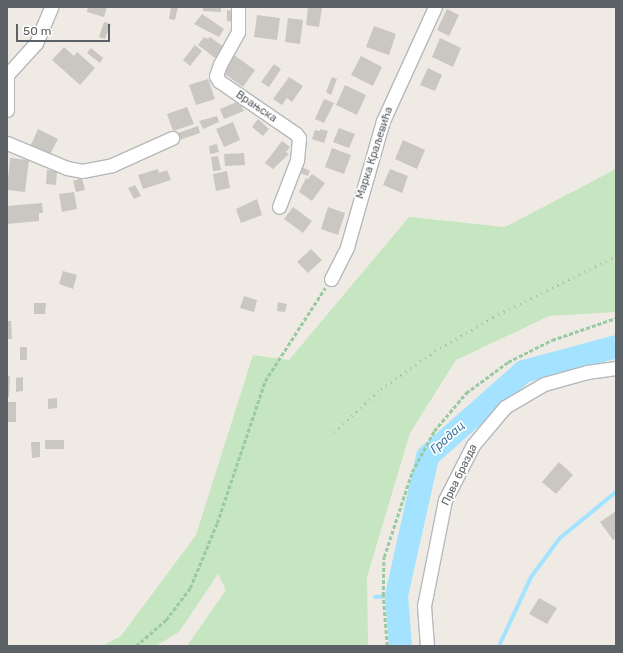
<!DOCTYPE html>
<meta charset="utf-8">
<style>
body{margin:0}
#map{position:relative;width:623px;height:653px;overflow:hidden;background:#efebe4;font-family:Rubik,sans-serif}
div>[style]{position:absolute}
.green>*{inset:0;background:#c5e6c0}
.stream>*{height:4px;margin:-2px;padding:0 2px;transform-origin:2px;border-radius:2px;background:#a4e3ff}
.river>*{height:23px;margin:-11.5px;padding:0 11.5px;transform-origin:11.5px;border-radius:11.5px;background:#a4e3ff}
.building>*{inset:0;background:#cac6c1}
.path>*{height:2.5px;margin-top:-1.25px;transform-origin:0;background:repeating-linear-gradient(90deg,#9acaa3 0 4px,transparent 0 6px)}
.roads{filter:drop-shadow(1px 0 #b5b8bb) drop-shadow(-1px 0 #b5b8bb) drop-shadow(0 1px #b5b8bb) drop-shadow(0 -1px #b5b8bb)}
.minor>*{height:13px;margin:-6.5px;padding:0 6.5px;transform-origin:6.5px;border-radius:6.5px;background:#fff}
.rail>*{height:3px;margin-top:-1.5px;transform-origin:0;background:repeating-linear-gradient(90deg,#b3b4b5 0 1px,transparent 0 6px)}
span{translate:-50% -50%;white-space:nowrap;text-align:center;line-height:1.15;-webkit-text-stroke:3.5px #fff;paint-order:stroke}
.street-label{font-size:11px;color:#5c6165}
.water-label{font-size:12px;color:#3b79a0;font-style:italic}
.frame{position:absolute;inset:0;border:8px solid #5c6165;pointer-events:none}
.scale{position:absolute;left:16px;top:24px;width:94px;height:18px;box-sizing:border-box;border:2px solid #5c6165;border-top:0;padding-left:5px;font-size:12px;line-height:14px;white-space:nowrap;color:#5c6165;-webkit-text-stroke:3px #fff;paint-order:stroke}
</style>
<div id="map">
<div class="green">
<div style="clip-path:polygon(616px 169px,616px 312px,549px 316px,456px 360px,410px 433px,367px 577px,368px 646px,187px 646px,226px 590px,218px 574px,179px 632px,156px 646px,102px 646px,121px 636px,196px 535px,253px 355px,289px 360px,409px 217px,505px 227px)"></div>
</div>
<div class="stream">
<div style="left:375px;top:597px;width:21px;rotate:-5deg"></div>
<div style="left:499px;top:646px;width:76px;rotate:-65.1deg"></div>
<div style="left:531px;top:577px;width:49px;rotate:-53.4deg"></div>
<div style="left:560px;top:538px;width:72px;rotate:-39.4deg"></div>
</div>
<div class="river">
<div style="left:400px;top:646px;width:51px;rotate:-94.5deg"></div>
<div style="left:396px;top:595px;width:142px;rotate:-77.4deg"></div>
<div style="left:427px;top:456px;width:128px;rotate:-41.5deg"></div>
<div style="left:523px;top:371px;width:96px;rotate:-15deg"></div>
</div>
<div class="building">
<div style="clip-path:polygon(88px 7px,107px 7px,104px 17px,87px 12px)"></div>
<div style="clip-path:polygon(171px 7px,178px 7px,175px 20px,169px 19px)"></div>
<div style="clip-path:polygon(203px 7px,221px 7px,221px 12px,203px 11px)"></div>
<div style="clip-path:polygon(308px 7px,322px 8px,319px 27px,306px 25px)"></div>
<div style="clip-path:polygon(447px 9px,459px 15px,449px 36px,437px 30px)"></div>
<div style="clip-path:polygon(227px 10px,234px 11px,233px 22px,227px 21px)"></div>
<div style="clip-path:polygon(202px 14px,224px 29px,219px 37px,194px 24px)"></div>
<div style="clip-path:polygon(257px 15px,280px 18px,277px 40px,254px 37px)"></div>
<div style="clip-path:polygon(288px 18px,303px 20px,300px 44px,285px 42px)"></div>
<div style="clip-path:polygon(104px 22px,111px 24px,105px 39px,99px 37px)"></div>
<div style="clip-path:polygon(374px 26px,396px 34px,389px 55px,366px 47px)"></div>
<div style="clip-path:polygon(204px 37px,208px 39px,210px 37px,224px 47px,215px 58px,198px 45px)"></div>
<div style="clip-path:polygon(440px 38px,461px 48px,453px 67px,432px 57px)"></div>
<div style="clip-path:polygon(195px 45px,202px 51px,190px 66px,183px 60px)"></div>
<div style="clip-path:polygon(64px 47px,74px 56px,77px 52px,95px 68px,80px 85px,52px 60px)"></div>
<div style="clip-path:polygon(91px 48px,103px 58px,100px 63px,87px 53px)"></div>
<div style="clip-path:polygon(234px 55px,255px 70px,243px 87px,222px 72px)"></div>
<div style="clip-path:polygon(361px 56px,382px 67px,373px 86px,351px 75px)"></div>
<div style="clip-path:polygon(274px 64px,281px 69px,269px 87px,261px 82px)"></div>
<div style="clip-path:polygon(428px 68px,442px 75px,435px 91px,420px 85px)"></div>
<div style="clip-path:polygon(289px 77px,303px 86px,292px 102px,287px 98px,282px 105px,273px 99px)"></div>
<div style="clip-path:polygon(332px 77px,337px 79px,331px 95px,326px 92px)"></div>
<div style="clip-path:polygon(208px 79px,215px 99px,196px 105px,189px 85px)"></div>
<div style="clip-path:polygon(345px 85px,366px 95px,357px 115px,336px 105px)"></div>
<div style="clip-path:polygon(324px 99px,334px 103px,324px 123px,315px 119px)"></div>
<div style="clip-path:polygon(239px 101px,244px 111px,224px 119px,220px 109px)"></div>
<div style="clip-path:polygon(187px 107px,194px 124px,173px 131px,167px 114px)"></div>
<div style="clip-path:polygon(217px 116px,219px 122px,203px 129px,199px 121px)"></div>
<div style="clip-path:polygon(258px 119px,269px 129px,263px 136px,252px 127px)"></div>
<div style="clip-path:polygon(233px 122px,240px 140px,224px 147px,216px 129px)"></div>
<div style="clip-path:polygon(198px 126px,200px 133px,177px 141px,175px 134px)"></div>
<div style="clip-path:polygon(339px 128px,355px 134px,349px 148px,333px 142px)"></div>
<div style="clip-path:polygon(38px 129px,58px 139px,48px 158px,29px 149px)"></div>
<div style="clip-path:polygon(320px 129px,328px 131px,324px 143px,312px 139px,315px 130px,320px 131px)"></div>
<div style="clip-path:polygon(403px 140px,425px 150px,417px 169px,395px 159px)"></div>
<div style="clip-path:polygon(282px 141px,290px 147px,286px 152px,289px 154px,273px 169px,265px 163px)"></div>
<div style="clip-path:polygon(217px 144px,219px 152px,210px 154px,209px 146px)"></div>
<div style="clip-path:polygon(332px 148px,351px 155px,344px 174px,325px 167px)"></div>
<div style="clip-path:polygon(244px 153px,245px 165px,225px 166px,224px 154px)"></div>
<div style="clip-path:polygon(218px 156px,221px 170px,213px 171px,211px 157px)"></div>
<div style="clip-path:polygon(10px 158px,29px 160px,25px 192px,7px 190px)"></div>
<div style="clip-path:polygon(302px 167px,310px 171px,308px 176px,300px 173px)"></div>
<div style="clip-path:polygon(158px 169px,159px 173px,167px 170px,171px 180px,143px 189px,138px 175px)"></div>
<div style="clip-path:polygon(390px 169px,408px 176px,402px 193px,383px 185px)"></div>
<div style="clip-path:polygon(47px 170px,57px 171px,56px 185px,46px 184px)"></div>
<div style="clip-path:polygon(227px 171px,230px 188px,216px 191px,213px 174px)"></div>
<div style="clip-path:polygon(312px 174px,325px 183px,312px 201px,299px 192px,306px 178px,308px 179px)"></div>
<div style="clip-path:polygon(82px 178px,85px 190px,76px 192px,73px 181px)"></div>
<div style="clip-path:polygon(135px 185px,141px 196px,134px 199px,128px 188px)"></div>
<div style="clip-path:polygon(74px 192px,77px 209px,62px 212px,59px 194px)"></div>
<div style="clip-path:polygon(257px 199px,262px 215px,241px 223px,236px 209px)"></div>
<div style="clip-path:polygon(42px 203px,43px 213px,39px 213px,39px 221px,7px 224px,7px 206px)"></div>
<div style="clip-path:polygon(293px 207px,312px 221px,303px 233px,284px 219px)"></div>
<div style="clip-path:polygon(328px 207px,345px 213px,338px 235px,321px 229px)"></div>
<div style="clip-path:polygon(311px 249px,322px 260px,308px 273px,297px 262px)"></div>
<div style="clip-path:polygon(63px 271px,77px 275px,73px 289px,59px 284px)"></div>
<div style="clip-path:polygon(244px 296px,257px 300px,254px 312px,240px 308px)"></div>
<div style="clip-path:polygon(278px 302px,287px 304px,285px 312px,277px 311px)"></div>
<div style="clip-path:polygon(34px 303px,46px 303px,45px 314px,34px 314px)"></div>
<div style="clip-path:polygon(7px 321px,11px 321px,12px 339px,7px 339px)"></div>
<div style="clip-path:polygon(20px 347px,27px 347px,27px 360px,20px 360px)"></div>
<div style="clip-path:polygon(7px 376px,10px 376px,9px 397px,7px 397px)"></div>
<div style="clip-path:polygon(23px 377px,23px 391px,16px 392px,16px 378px)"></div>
<div style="clip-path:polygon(57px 398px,57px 408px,48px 409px,48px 399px)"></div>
<div style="clip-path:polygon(7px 402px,16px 402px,16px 422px,7px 422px)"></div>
<div style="clip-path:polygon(45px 440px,64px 440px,64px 449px,45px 449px)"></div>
<div style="clip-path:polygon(31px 442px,40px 442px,40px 457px,32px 458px)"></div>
<div style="clip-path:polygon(559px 462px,573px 475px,556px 494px,542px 482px)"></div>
<div style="clip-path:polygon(616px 511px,616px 538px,613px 540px,600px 522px)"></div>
<div style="clip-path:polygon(539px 598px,557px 608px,547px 624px,529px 614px)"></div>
</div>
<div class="path">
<div style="left:136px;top:646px;width:40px;rotate:-41deg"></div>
<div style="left:166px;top:620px;width:40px;rotate:-53deg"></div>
<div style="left:190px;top:588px;width:70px;rotate:-67.4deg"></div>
<div style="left:217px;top:523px;width:150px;rotate:-71.3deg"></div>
<div style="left:265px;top:381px;width:111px;rotate:-57.2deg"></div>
<div style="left:387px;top:646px;width:50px;rotate:-94.6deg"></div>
<div style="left:383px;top:596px;width:39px;rotate:-89deg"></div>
<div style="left:384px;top:557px;width:89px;rotate:-71.8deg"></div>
<div style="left:412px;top:472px;width:47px;rotate:-61.8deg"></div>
<div style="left:434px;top:431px;width:50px;rotate:-49.9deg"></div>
<div style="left:466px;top:393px;width:52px;rotate:-36.4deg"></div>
<div style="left:508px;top:362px;width:49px;rotate:-26.6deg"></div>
<div style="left:552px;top:340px;width:68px;rotate:-19deg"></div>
</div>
<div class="roads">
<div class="minor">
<div style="left:238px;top:7px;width:25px;rotate:90deg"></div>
<div style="left:238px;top:32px;width:37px;rotate:119deg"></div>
<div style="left:220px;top:64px;width:13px;rotate:108deg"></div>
<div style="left:216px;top:76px;width:6px;rotate:59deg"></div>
<div style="left:219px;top:81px;width:93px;rotate:34.5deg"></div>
<div style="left:296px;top:134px;width:5px;rotate:53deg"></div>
<div style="left:299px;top:138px;width:22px;rotate:95deg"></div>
<div style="left:297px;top:160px;width:50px;rotate:111deg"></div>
<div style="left:7px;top:75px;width:43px;rotate:-47.8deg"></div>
<div style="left:36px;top:43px;width:39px;rotate:-67deg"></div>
<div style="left:7px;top:76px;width:34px;rotate:90deg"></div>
<div style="left:7px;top:143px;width:65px;rotate:22.6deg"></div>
<div style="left:67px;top:168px;width:15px;rotate:11deg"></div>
<div style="left:82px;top:171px;width:31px;rotate:-11deg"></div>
<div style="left:112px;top:165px;width:66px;rotate:-24.2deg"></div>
<div style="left:331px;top:279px;width:36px;rotate:-63deg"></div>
<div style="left:347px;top:247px;width:131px;rotate:-74.1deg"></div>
<div style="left:383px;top:121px;width:125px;rotate:-65.5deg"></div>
<div style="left:427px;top:646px;width:40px;rotate:-94.3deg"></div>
<div style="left:424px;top:606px;width:108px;rotate:-78.8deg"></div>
<div style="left:445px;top:500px;width:62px;rotate:-63deg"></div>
<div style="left:473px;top:445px;width:50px;rotate:-49.9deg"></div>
<div style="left:505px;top:407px;width:45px;rotate:-30.5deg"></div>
<div style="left:544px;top:384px;width:45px;rotate:-15.6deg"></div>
<div style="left:587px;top:372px;width:29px;rotate:-8deg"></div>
</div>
</div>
<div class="rail">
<div style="left:334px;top:432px;width:64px;rotate:-42.5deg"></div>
<div style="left:381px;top:389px;width:66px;rotate:-35.1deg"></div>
<div style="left:435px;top:351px;width:67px;rotate:-30.4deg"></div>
<div style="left:493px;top:317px;width:137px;rotate:-26.4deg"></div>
</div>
<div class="street-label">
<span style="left:256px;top:107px;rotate:34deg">Врањска</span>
<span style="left:375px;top:153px;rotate:-72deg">Марка Краљевића</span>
<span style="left:460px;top:475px;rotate:-64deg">Прва бразда</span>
</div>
<div class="water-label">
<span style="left:448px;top:438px;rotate:-42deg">Градац</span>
</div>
<div class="frame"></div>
<div class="scale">50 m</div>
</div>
